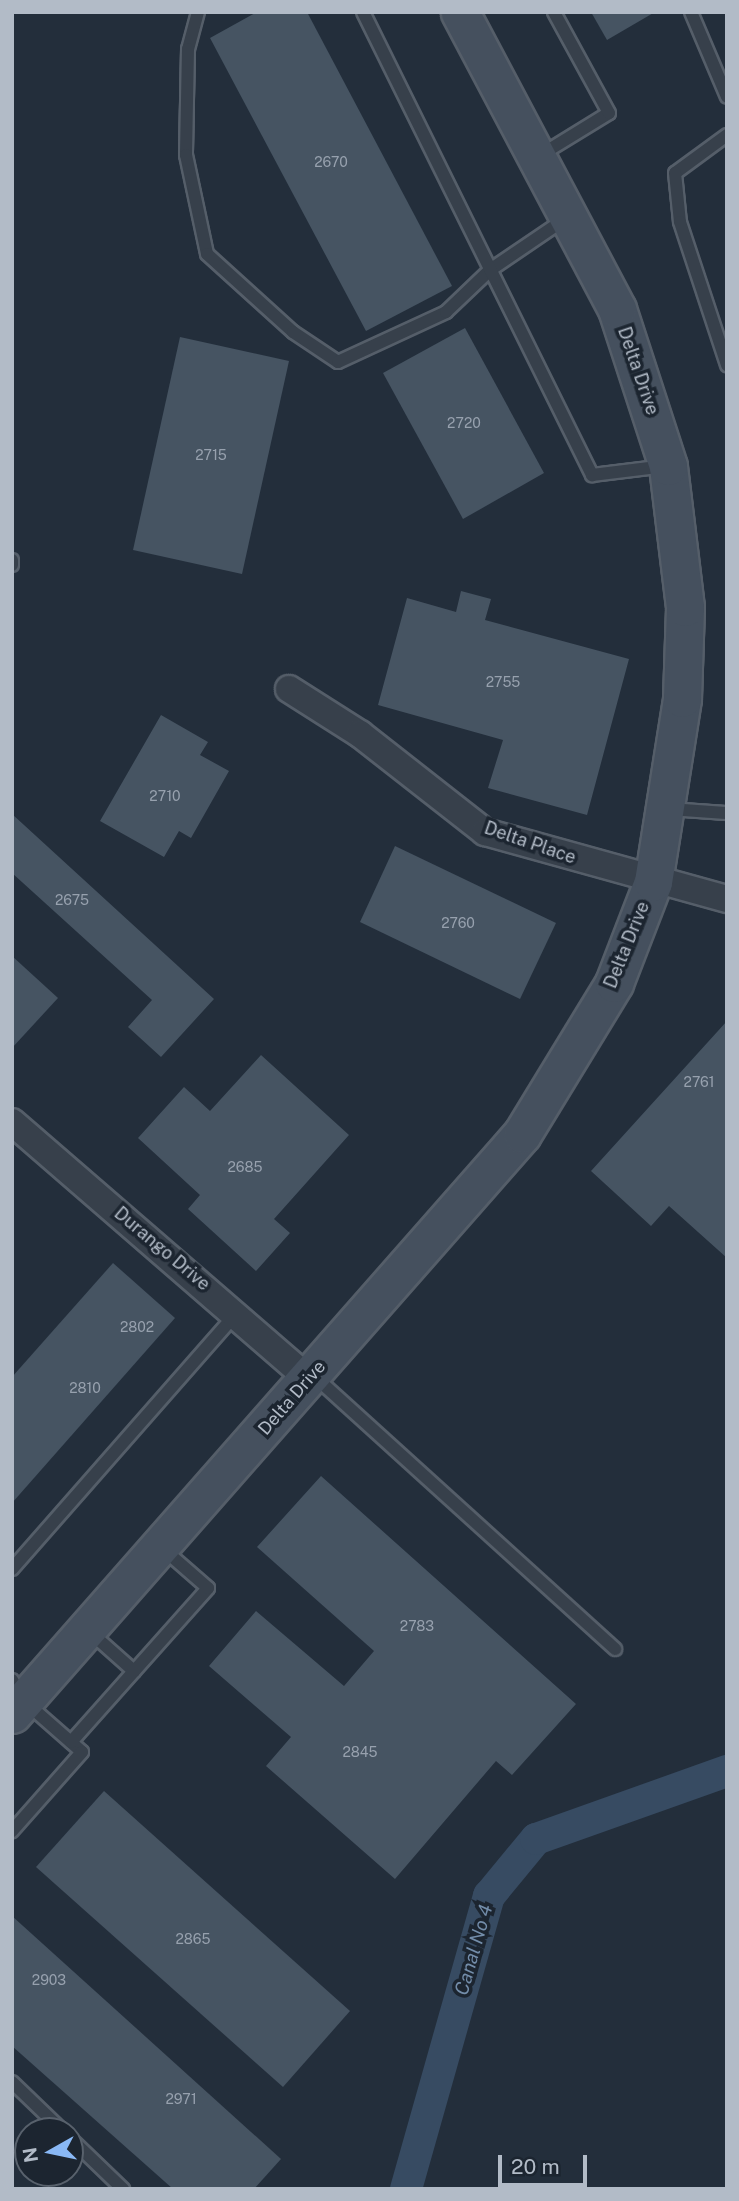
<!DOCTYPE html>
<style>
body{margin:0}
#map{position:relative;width:739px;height:2201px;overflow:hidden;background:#232e3b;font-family:"Public Sans",sans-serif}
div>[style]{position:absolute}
.canal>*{height:32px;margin:-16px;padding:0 16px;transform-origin:16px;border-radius:16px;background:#374b62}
.building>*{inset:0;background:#465462}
.roads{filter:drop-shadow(2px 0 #555e69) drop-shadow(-2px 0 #555e69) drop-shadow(0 2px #555e69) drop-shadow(0 -2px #555e69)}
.service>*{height:12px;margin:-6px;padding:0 6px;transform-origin:6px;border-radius:6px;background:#37404b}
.minor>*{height:26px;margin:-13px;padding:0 13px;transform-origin:13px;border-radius:13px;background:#37404b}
.secondary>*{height:37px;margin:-18.5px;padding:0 18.5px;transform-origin:18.5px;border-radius:18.5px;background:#45505e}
span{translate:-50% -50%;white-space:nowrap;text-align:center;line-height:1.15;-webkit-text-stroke:7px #1c2530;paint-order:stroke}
.number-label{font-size:14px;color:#97a1ae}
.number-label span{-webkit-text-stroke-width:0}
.street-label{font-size:18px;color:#b2bbc7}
.water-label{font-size:19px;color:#738daa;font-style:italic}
.frame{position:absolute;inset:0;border:14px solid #b2bbc7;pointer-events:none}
.north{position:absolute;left:14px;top:2117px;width:70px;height:70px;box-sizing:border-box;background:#1c2530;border:2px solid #58616c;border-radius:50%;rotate:261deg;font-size:19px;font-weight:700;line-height:28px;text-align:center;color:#b2bbc7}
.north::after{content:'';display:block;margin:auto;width:24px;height:32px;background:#89b8f5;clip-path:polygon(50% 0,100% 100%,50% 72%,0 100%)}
.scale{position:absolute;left:498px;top:2155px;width:89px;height:32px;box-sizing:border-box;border:4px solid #b2bbc7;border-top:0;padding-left:9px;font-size:21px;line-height:24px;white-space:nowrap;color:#b2bbc7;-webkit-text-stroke:5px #1c2530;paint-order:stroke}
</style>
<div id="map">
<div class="canal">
<div style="left:406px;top:2189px;width:305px;rotate:-74.2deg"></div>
<div style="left:489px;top:1896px;width:74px;rotate:-50.5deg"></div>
<div style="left:536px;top:1839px;width:203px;rotate:-19.6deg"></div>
</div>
<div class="building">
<div style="clip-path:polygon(257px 12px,307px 12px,452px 286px,366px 331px,210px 38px)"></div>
<div style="clip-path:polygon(591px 12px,655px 12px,607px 40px)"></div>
<div style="clip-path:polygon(465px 328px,544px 473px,463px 519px,383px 373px)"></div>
<div style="clip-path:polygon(180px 337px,289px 361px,242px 574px,133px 550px)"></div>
<div style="clip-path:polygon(461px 591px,491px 599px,485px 620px,629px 659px,587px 815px,488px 788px,503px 740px,378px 705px,407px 598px,456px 612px)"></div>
<div style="clip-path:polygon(161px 715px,208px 742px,200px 755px,229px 771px,191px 838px,179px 831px,164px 857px,100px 821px)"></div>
<div style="clip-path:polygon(12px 814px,214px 999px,161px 1057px,128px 1027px,152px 1000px,12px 873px)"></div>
<div style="clip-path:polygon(395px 846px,556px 923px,520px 999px,360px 922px)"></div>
<div style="clip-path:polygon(12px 956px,58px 998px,12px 1048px)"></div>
<div style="clip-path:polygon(727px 1021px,727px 1258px,669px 1206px,651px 1226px,591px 1171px)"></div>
<div style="clip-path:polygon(261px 1055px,349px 1135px,274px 1219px,290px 1233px,256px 1271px,188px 1209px,200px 1195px,138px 1138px,184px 1087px,210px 1111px)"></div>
<div style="clip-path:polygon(113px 1263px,175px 1318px,12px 1503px,12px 1377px)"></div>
<div style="clip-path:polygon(321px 1476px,576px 1704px,512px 1775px,496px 1761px,395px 1879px,266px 1766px,291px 1737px,209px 1666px,256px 1611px,344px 1686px,374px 1651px,257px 1547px)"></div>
<div style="clip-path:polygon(104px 1791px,350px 2011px,283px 2087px,36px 1867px)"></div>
<div style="clip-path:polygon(12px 1916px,281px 2159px,254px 2189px,173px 2189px,12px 2046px)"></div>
</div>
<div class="roads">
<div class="service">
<div style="left:198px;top:12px;width:38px;rotate:105deg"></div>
<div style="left:188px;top:49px;width:106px;rotate:91.1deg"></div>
<div style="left:186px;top:155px;width:101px;rotate:78deg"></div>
<div style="left:207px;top:254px;width:116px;rotate:42.2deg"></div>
<div style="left:293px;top:332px;width:54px;rotate:33.7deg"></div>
<div style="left:338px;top:362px;width:119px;rotate:-24.8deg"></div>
<div style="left:446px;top:312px;width:61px;rotate:-43.7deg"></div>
<div style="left:490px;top:270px;width:91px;rotate:-34.2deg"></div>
<div style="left:363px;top:12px;width:517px;rotate:63.68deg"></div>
<div style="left:592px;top:475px;width:74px;rotate:-7deg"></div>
<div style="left:691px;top:12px;width:92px;rotate:67deg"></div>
<div style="left:727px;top:135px;width:64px;rotate:143.8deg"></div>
<div style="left:675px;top:173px;width:49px;rotate:84.2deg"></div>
<div style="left:680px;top:222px;width:151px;rotate:71.8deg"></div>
<div style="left:539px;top:156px;width:82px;rotate:-31.6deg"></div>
<div style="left:609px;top:113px;width:115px;rotate:-118.6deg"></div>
<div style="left:12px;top:560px;width:5px;rotate:90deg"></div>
<div style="left:668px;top:809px;width:59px;rotate:3.9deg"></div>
<div style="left:313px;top:1375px;width:408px;rotate:42.2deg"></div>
<div style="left:12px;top:1569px;width:341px;rotate:-48.7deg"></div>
<div style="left:90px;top:1632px;width:59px;rotate:41.6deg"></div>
<div style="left:12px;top:1680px;width:24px;rotate:60deg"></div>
<div style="left:24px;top:1701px;width:77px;rotate:41.3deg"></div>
<div style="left:82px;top:1752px;width:106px;rotate:131.5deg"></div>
<div style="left:71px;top:1742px;width:206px;rotate:-48.3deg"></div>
<div style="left:208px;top:1588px;width:62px;rotate:-138.9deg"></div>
<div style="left:12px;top:2082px;width:71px;rotate:43.9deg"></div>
<div style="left:70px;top:2138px;width:74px;rotate:43.9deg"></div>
</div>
<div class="minor">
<div style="left:289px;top:689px;width:84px;rotate:32.4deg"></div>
<div style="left:360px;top:734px;width:159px;rotate:38.1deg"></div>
<div style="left:485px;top:832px;width:251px;rotate:15.5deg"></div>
<div style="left:12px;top:1122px;width:393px;rotate:40.9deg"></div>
</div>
<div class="secondary">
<div style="left:12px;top:1714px;width:772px;rotate:-48.67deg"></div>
<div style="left:522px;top:1134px;width:177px;rotate:-58.6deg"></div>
<div style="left:614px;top:983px;width:108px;rotate:-68.9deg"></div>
<div style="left:653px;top:882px;width:186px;rotate:-81deg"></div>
<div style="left:682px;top:698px;width:91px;rotate:-88.1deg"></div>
<div style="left:685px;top:607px;width:142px;rotate:-96.9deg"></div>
<div style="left:668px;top:466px;width:165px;rotate:-108deg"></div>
<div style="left:617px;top:309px;width:336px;rotate:-117.9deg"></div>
</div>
</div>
<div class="number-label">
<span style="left:331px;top:162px">2670</span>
<span style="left:464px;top:423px">2720</span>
<span style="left:211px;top:455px">2715</span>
<span style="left:503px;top:682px">2755</span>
<span style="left:165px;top:796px">2710</span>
<span style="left:72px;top:900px">2675</span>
<span style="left:458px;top:923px">2760</span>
<span style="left:699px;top:1082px">2761</span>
<span style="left:245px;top:1167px">2685</span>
<span style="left:137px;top:1327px">2802</span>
<span style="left:85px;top:1388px">2810</span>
<span style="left:417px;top:1626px">2783</span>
<span style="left:360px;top:1752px">2845</span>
<span style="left:193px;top:1939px">2865</span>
<span style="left:49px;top:1980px">2903</span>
<span style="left:181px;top:2099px">2971</span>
</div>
<div class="street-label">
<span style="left:638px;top:371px;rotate:71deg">Delta Drive</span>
<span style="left:530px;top:843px;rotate:19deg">Delta Place</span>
<span style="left:627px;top:945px;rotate:-68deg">Delta Drive</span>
<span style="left:162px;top:1249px;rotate:40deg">Durango Drive</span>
<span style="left:292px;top:1398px;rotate:-49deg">Delta Drive</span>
</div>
<div class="water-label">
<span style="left:474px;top:1950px;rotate:-74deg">Canal No 4</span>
</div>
<div class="frame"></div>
<div class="north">N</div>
<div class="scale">20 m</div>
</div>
